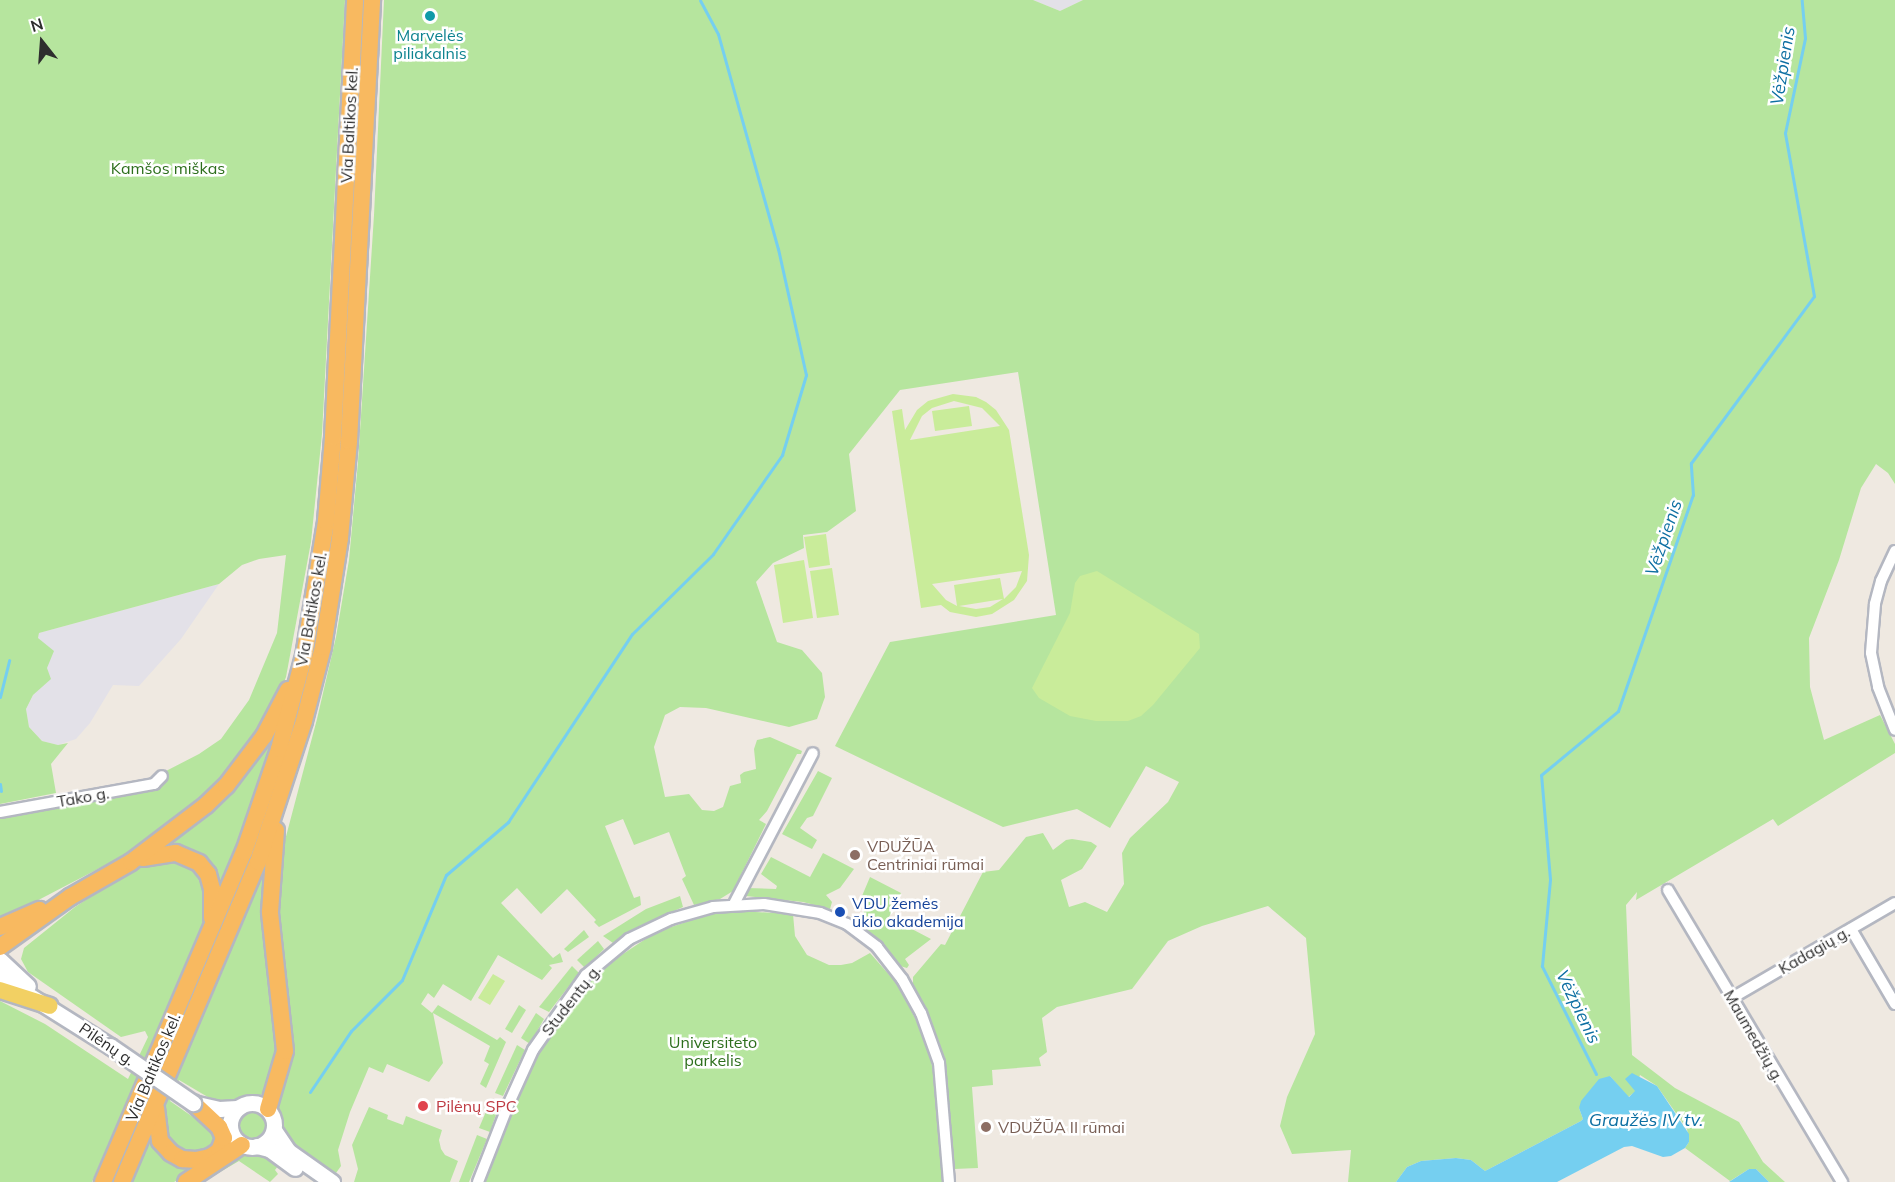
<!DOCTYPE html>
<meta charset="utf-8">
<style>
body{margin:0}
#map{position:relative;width:1895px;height:1182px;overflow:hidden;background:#efe9e1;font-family:Mulish,sans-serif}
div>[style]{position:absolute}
.industrial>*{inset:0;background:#e3e1e8}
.green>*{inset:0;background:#b6e59e}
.round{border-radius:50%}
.pitch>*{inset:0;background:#c9ec9a}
.water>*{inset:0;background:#75cff0}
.stream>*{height:3px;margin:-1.5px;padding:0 1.5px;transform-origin:1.5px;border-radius:1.5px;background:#75cff0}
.roads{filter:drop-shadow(2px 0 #b4b7c1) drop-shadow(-2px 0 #b4b7c1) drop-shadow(0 2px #b4b7c1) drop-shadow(0 -2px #b4b7c1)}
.minor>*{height:10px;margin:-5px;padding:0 5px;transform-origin:5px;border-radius:5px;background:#fff}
.secondary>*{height:15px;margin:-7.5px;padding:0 7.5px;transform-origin:7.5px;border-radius:7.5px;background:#fff}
.secondary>.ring{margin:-7.5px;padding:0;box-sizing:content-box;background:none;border:15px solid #fff;border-radius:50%}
.primary>*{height:16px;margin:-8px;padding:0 8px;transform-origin:8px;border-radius:8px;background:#f2d063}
.trunk>*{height:16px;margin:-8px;padding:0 8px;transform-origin:8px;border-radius:8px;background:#f8b960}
.bridges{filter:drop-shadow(2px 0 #b4b7c1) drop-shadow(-2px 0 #b4b7c1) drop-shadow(0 2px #b4b7c1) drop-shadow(0 -2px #b4b7c1)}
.secondary-bridge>*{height:15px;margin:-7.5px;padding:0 7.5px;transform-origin:7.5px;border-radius:7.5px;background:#fff}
.dots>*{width:16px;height:16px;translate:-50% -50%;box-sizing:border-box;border:3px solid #fff;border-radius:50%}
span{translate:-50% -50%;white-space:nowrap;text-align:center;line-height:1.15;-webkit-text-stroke:5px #fff;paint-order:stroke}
.culture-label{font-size:16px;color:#0d838f}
.street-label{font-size:16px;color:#2e2e2e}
.park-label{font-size:16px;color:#2c6e1b}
.education-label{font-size:16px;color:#785e54}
.left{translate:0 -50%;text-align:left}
.transit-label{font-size:16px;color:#164399}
.health-label{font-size:16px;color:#be3a42}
.water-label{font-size:18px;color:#0d6fa2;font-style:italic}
.north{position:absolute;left:12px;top:12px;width:60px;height:60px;-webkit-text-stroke:4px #fff;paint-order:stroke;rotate:343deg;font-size:16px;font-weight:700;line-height:24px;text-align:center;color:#2e2e2e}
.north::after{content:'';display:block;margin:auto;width:21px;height:27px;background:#2e2e2e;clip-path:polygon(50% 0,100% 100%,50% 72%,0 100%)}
</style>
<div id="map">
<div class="industrial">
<div style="clip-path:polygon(1033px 0,1083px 0,1060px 11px)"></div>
<div style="clip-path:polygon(219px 584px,181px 639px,139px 686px,113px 685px,90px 723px,76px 739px,58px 745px,42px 741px,29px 727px,26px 709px,33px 695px,50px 679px,47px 668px,49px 659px,38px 638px,39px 633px)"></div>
</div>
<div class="green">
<div style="clip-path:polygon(0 0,345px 0,322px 434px,311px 542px,286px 677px,275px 706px,250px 749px,196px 808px,144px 845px,0 920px,0 816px,162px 783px,168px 777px,166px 771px,199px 754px,221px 739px,249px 700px,277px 633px,286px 555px,259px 559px,242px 565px,219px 584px,39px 633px,38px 638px,54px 651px,47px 668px,51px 679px,33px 695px,26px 709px,29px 727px,42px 741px,58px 745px,68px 743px,51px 764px,56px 793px,0 804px)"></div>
<div style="clip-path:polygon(384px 0,1033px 0,1060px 11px,1083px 0,1895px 0,1895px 484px,1888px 473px,1876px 464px,1861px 488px,1839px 560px,1809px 638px,1810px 687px,1824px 740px,1880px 715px,1895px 744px,1895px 753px,1778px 826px,1773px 819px,1636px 900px,1637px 892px,1626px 905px,1632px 1055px,1675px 1088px,1739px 1122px,1763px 1162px,1785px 1182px,1769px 1182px,1756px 1169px,1749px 1169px,1730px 1181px,1685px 1148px,1689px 1142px,1687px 1129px,1657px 1086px,1640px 1075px,1635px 1092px,1628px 1097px,1610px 1076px,1579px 1108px,1583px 1119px,1581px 1121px,1485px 1171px,1471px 1160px,1456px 1158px,1421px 1161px,1407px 1167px,1396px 1182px,1348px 1182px,1351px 1150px,1292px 1154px,1280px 1126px,1287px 1097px,1315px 1034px,1306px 938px,1268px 906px,1202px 926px,1168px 941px,1132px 989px,1057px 1007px,1042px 1018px,1047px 1052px,1039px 1058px,1041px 1066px,992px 1070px,993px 1085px,972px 1087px,978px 1168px,954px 1169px,946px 1066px,938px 1039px,913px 984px,913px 977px,941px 944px,945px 945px,983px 872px,999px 870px,1026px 837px,1043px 833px,1053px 850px,1066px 840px,1072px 839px,1091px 842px,1097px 846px,1082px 869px,1061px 880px,1069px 907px,1085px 902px,1107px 912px,1124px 884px,1122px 853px,1130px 838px,1168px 802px,1179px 782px,1146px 766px,1110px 828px,1077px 809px,1003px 827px,835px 746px,890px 642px,1056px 615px,1018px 372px,900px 390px,849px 454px,856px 511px,827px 532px,803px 535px,804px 548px,773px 563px,756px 582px,777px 642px,802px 650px,822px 673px,825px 697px,817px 719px,789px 727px,706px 708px,680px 707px,665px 715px,654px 747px,665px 797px,689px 794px,702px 810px,714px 811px,723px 807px,730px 786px,741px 783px,740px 775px,744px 772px,756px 769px,754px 749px,757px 740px,770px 737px,802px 751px,801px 754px,797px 754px,767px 811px,759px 820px,766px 824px,733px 891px,720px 899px,694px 905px,682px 879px,686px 876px,669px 832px,634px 845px,623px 819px,605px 826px,634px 898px,640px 896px,641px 905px,599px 927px,594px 922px,596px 920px,567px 889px,541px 914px,517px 888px,501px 903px,553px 958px,560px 953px,563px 962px,549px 965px,552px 968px,542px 980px,498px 955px,471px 1001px,443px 984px,434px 998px,428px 993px,421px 1004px,432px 1013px,438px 1005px,497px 1040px,500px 1037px,506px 1042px,486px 1088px,480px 1084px,489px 1064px,484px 1061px,490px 1046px,433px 1013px,443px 1063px,429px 1082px,387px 1064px,383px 1073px,369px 1067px,350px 1112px,338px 1150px,341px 1166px,336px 1173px,329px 1174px,308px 1158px,281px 1131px,273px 1102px,289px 1063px,293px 1042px,278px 910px,279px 863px,317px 719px,336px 637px,349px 560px,358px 462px,374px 215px)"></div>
<div style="clip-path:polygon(280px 722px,261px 784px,219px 891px,92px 1182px,0 1182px,0 1001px,45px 1024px,128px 1079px,148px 1037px,145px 1031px,121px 1037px,28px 972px,21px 959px,24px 948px,75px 907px,129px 871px)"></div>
<div style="clip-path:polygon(818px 771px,832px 778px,813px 816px,807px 818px,800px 828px,817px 840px,812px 849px,782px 834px)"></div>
<div style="clip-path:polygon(823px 853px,854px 869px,840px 888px,826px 895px,832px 902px,830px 909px,803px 902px,746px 896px,746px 888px,776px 889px,777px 886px,761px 874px,771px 857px,810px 877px)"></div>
<div style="clip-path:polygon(267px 862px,277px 1028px,276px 1068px,260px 1097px,223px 1106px,179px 1080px,170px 1101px,203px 1124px,215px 1137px,213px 1150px,186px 1156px,166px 1141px,162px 1116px,166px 1099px)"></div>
<div style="clip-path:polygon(870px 877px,901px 893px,889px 917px,931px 939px,905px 959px,909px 965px,907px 968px,900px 966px,869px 933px,853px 922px,855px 915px,864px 913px,862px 896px)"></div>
<div style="clip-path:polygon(680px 896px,683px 907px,644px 924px,613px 943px,603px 936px,646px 909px)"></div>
<div style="clip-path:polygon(739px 911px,793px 914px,795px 936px,807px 955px,829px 965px,841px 965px,852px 963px,870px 953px,899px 986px,917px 1022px,931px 1060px,938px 1102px,942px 1182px,485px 1182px,519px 1094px,536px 1057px,564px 1014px,589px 982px,608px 964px,656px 932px,710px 914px)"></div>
<div style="clip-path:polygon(584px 930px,589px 937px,568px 952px,564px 949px)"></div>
<div style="clip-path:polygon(598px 941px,604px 949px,585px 968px,577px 960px)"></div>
<div style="clip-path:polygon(572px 966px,579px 973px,549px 1012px,539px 1007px)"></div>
<div style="clip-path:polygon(519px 1005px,526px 1010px,512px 1033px,505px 1029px)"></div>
<div style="clip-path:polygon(536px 1013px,544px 1019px,530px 1044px,521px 1038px)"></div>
<div style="clip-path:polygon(517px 1045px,525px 1050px,503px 1096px,495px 1093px)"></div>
<div style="clip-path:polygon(491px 1100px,500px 1103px,490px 1132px,479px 1128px)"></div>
<div style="clip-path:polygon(369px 1107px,388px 1115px,387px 1119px,403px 1125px,406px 1116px,442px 1130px,439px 1140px,441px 1149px,445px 1155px,458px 1161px,450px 1182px,354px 1182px,358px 1169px,352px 1145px)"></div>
<div class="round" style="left:236px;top:1109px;width:32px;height:32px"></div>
<div style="clip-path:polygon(152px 1132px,205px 1166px,174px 1182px,131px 1182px)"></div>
<div style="clip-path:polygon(477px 1135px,487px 1139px,469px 1182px,459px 1182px)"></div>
<div style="clip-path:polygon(243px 1155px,265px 1156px,278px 1166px,275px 1170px,278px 1174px,270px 1182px,239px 1161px,203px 1182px,193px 1182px)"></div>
</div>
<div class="pitch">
<div style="clip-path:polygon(evenodd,953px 394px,976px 397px,986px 402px,996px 410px,1009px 430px,1029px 555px,1027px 581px,1014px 600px,992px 614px,976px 617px,950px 612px,941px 605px,921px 608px,892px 411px,902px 409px,905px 430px,917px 410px,928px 401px,953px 394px,954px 401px,982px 408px,1000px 426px,910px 440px,922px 416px,932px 408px,954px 401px,953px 394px,1022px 571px,1016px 587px,1004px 599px,1000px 578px,954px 585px,957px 606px,946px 600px,932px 584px,1022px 571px,953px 394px,1003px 599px,990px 607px,976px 609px,959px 606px,1003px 599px)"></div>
<div style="clip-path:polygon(969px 406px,972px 426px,935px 431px,932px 411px)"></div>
<div style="clip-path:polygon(826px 534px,830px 565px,809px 568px,804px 537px)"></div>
<div style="clip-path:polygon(804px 560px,813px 618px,783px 623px,774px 565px)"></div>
<div style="clip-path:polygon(832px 568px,839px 615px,817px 618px,810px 571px)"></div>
<div style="clip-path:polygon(1097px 571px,1199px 634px,1200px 648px,1153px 705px,1141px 716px,1128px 721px,1096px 721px,1070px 716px,1039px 698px,1032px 688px,1070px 613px,1075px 583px,1080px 576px)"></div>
<div style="clip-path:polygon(493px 974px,505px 981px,490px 1005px,478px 998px)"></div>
</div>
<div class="water">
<div style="clip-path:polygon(1632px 1073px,1657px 1086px,1689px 1134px,1689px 1142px,1685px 1148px,1671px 1156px,1663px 1157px,1632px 1146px,1624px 1147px,1557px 1182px,1396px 1182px,1407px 1167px,1421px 1161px,1456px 1158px,1471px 1160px,1485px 1171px,1581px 1121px,1583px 1119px,1579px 1108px,1581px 1101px,1599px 1079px,1610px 1076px,1629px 1097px,1635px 1091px,1625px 1079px)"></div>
<div style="clip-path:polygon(1749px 1169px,1756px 1169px,1769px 1182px,1729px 1182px)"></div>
</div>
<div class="stream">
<div style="left:0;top:697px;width:38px;rotate:-76deg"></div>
<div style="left:0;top:784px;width:7px;rotate:82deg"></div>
<div style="left:1596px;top:1074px;width:121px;rotate:-116.6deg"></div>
<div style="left:1542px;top:966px;width:87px;rotate:-84.7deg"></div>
<div style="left:1550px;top:879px;width:104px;rotate:-94.9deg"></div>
<div style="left:1541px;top:775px;width:100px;rotate:-39.7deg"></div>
<div style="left:1618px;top:711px;width:229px;rotate:-70.9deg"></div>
<div style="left:1693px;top:495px;width:32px;rotate:-94deg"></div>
<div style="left:1691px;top:463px;width:207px;rotate:-53.6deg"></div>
<div style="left:1814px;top:296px;width:166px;rotate:-100.1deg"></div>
<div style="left:1785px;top:133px;width:97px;rotate:-78.1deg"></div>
<div style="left:1805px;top:38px;width:38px;rotate:-95deg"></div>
<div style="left:310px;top:1092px;width:73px;rotate:-56.1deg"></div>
<div style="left:351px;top:1031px;width:72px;rotate:-45deg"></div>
<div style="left:402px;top:980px;width:114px;rotate:-67.3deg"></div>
<div style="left:446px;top:875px;width:82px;rotate:-40.5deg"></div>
<div style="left:508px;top:822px;width:225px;rotate:-56.6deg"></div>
<div style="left:632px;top:634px;width:114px;rotate:-44.6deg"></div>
<div style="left:713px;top:554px;width:121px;rotate:-55.1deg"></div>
<div style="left:782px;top:455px;width:84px;rotate:-73.3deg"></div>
<div style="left:806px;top:375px;width:129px;rotate:-102.5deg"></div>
<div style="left:778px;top:249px;width:223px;rotate:-105.6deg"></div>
<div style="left:718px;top:34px;width:38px;rotate:-118deg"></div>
</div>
<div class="roads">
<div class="minor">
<div style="left:1895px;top:551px;width:33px;rotate:115deg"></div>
<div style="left:1881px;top:581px;width:24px;rotate:105deg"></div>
<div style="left:1875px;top:604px;width:49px;rotate:94.7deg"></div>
<div style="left:1871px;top:653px;width:35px;rotate:78deg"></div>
<div style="left:1878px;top:687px;width:46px;rotate:68.4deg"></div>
<div style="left:0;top:812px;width:157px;rotate:-10.3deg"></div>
<div style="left:154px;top:784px;width:11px;rotate:-45deg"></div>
<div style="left:1668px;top:890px;width:340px;rotate:59.2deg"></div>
<div style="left:734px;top:904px;width:170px;rotate:-62.4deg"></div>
<div style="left:1851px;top:929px;width:87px;rotate:59.6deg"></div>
<div style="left:1732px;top:998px;width:189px;rotate:-30.2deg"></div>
<div style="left:478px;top:1182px;width:85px;rotate:-68.6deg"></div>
<div style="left:509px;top:1103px;width:58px;rotate:-65.6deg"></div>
<div style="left:533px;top:1050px;width:92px;rotate:-54.8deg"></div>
<div style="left:586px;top:975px;width:56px;rotate:-39.9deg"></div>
<div style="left:629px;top:939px;width:47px;rotate:-25.5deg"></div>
<div style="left:671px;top:919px;width:44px;rotate:-15.9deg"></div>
<div style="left:713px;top:907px;width:51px;rotate:-3.4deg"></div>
<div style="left:764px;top:904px;width:57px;rotate:9.1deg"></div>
<div style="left:820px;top:913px;width:29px;rotate:22deg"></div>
<div style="left:847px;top:924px;width:38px;rotate:37deg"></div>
<div style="left:877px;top:947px;width:41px;rotate:52deg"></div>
<div style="left:902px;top:979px;width:39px;rotate:61deg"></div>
<div style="left:921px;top:1013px;width:53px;rotate:70.2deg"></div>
<div style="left:939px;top:1063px;width:119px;rotate:85.2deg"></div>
</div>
<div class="secondary">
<div style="left:0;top:960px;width:38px;rotate:43deg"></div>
<div style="left:0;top:977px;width:130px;rotate:32.1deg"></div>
<div style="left:193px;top:1103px;width:27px;rotate:13deg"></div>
<div style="left:219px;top:1109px;width:18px;rotate:-3deg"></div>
<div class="ring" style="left:230px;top:1103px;width:29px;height:29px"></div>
<div style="left:274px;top:1130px;width:25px;rotate:56deg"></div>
<div style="left:288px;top:1151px;width:54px;rotate:35.2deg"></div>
<div style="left:257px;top:1146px;width:12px;rotate:14deg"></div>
<div style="left:269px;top:1149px;width:32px;rotate:36deg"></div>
</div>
<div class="primary">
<div style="left:0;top:990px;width:52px;rotate:17.7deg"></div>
</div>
<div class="trunk">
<div style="left:143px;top:858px;width:33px;rotate:-9deg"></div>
<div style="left:176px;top:853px;width:25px;rotate:23deg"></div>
<div style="left:199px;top:863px;width:14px;rotate:51deg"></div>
<div style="left:208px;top:874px;width:16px;rotate:75deg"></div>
<div style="left:212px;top:889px;width:29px;rotate:90deg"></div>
<div style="left:0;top:927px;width:43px;rotate:-23.6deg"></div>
<div style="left:0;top:947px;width:86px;rotate:-35.5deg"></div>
<div style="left:70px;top:897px;width:70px;rotate:-29.8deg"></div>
<div style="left:131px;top:862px;width:94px;rotate:-37.2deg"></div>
<div style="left:206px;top:805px;width:28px;rotate:-44deg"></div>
<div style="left:226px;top:786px;width:63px;rotate:-52.8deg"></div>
<div style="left:264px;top:736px;width:52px;rotate:-62.4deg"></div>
<div style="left:156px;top:1108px;width:33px;rotate:83deg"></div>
<div style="left:160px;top:1141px;width:16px;rotate:47deg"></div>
<div style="left:171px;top:1153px;width:13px;rotate:29deg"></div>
<div style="left:182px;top:1159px;width:14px;rotate:4deg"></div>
<div style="left:196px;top:1160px;width:14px;rotate:-12deg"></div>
<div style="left:210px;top:1157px;width:11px;rotate:-34deg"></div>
<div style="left:219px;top:1151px;width:14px;rotate:-69deg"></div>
<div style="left:224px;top:1138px;width:12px;rotate:-114deg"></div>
<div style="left:219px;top:1127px;width:35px;rotate:-137deg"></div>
<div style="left:268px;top:1109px;width:60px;rotate:-73.7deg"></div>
<div style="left:285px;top:1051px;width:140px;rotate:-96.2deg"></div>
<div style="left:270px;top:912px;width:82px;rotate:-85.8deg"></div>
<div style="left:103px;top:1182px;width:359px;rotate:-66.9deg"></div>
<div style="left:244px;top:852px;width:109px;rotate:-71.2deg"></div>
<div style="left:279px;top:749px;width:96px;rotate:-75deg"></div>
<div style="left:304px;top:656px;width:137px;rotate:-80.7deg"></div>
<div style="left:326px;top:521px;width:84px;rotate:-85.2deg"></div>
<div style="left:333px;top:437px;width:438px;rotate:-87.1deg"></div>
<div style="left:122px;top:1182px;width:348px;rotate:-67deg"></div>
<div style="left:258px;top:862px;width:148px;rotate:-71.9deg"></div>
<div style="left:304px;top:721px;width:76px;rotate:-75.6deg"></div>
<div style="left:323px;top:647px;width:110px;rotate:-81.1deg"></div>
<div style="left:340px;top:538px;width:97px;rotate:-84.7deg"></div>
<div style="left:349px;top:441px;width:442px;rotate:-87deg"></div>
<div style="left:186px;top:1182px;width:67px;rotate:-33.5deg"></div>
</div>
</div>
<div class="bridges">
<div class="secondary-bridge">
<div style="left:110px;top:1046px;width:101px;rotate:34.5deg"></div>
</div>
</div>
<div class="dots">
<div style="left:430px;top:16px;background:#0f9aa8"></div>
<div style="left:855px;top:855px;background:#8d6e63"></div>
<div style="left:840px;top:912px;background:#1a4fb4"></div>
<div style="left:423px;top:1106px;background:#e0444e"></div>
<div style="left:986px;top:1127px;background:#8d6e63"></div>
</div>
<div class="culture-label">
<span style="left:430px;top:44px">Marvelės<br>piliakalnis</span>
</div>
<div class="street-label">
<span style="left:349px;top:125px;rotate:-87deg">Via Baltikos kel.</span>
<span style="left:311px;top:609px;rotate:-80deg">Via Baltikos kel.</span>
<span style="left:83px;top:797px;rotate:-10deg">Tako g.</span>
<span style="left:1814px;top:950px;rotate:-30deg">Kadagių g.</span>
<span style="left:571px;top:1000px;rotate:-52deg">Studentų g.</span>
<span style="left:1754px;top:1036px;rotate:60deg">Maumedžių g.</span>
<span style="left:107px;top:1044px;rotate:34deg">Pilėnų g.</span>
<span style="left:153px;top:1067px;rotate:-67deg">Via Baltikos kel.</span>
</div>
<div class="park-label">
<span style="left:168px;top:168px">Kamšos miškas</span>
<span style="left:713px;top:1051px">Universiteto<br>parkelis</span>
</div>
<div class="education-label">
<span class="left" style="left:867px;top:855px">VDUŽŪA<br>Centriniai rūmai</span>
<span class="left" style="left:998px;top:1127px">VDUŽŪA II rūmai</span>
</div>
<div class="transit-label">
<span class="left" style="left:852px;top:912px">VDU žemės<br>ūkio akademija</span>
</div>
<div class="health-label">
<span class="left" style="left:436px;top:1106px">Pilėnų SPC</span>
</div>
<div class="water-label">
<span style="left:1783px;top:66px;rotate:-81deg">Vėžpienis</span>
<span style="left:1664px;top:538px;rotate:-71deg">Vėžpienis</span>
<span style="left:1578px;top:1007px;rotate:64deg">Vėžpienis</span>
<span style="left:1646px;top:1120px">Graužės IV tv.</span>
</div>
<div class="north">N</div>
</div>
